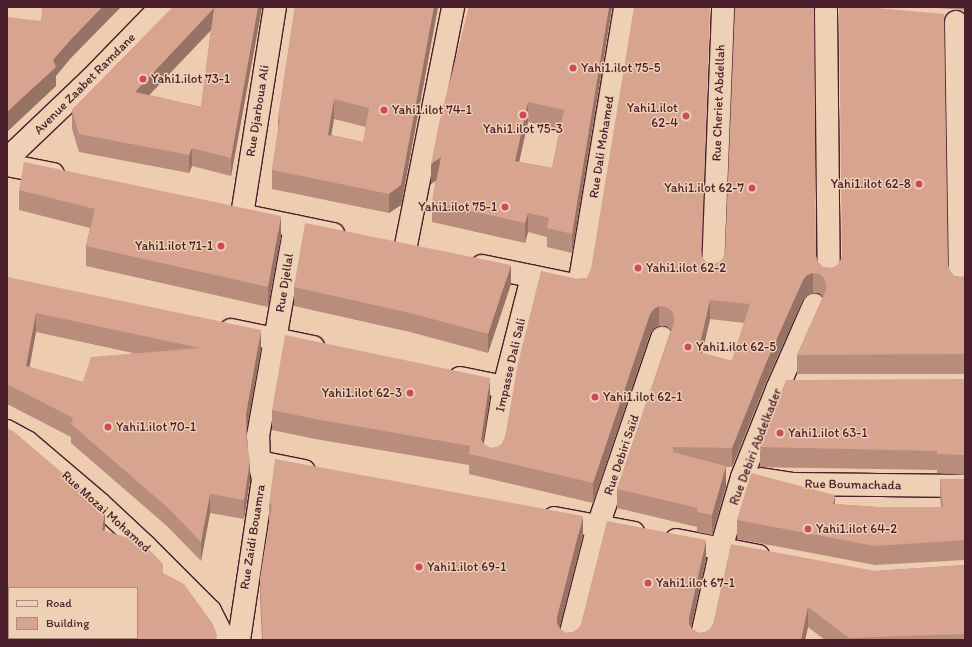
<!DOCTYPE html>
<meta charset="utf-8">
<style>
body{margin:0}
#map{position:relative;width:972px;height:647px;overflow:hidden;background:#eeccb0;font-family:Itim,sans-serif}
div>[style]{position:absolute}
.roads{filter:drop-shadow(1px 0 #4a1f2b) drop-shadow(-1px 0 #4a1f2b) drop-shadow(0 1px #4a1f2b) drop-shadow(0 -1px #4a1f2b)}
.minor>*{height:22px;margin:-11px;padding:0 11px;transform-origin:11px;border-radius:11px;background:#eed1b4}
.major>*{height:22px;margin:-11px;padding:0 11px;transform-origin:11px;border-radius:11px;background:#eed1b4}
.wall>*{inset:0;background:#b88d7b}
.shaded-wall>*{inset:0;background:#967364}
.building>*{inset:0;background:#d6a48f}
.dots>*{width:11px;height:11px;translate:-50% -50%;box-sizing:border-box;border:2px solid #eed1b4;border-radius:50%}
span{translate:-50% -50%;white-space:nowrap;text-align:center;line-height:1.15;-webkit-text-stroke:3px #eed1b4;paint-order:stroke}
.poi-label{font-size:13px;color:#4a1f2b}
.left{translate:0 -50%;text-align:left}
.right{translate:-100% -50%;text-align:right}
.street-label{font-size:13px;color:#4a1f2b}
.frame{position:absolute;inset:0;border:8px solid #4a1f2b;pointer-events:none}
.legend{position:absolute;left:8px;top:587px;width:130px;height:52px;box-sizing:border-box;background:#eed1b4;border:1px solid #ac8a7d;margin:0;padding:5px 7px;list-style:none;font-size:12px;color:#4a1f2b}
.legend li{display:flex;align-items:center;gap:8px;height:20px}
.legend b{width:20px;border:1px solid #ac8a7d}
</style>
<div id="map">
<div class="roads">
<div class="minor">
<div style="left:826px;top:10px;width:265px;rotate:89.4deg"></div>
<div style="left:956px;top:22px;width:262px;rotate:89.1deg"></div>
<div style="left:7px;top:165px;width:47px;rotate:11.1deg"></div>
<div style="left:242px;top:215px;width:211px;rotate:-81deg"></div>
<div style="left:251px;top:217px;width:84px;rotate:11.7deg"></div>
<div style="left:405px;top:250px;width:248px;rotate:-78.8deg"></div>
<div style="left:482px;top:266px;width:99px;rotate:11.7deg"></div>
<div style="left:579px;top:286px;width:283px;rotate:-80.6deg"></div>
<div style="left:713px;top:271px;width:264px;rotate:-87.8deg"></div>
<div style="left:231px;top:330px;width:84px;rotate:11.7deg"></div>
<div style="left:460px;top:378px;width:45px;rotate:11.6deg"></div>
<div style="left:7px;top:431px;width:23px;rotate:29deg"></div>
<div style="left:27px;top:442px;width:96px;rotate:40.3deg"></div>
<div style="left:100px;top:504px;width:62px;rotate:43deg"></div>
<div style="left:145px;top:546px;width:92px;rotate:45deg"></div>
<div style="left:210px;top:611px;width:33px;rotate:63deg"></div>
<div style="left:493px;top:455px;width:69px;rotate:-80.8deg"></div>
<div style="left:504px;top:387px;width:114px;rotate:-75.7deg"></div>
<div style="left:259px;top:462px;width:46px;rotate:11.3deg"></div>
<div style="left:761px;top:479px;width:33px;rotate:9deg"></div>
<div style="left:794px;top:484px;width:171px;rotate:0.7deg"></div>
<div style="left:554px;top:518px;width:81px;rotate:10.6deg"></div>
<div style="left:676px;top:540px;width:84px;rotate:11deg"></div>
<div style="left:239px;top:640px;width:163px;rotate:-81.5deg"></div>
<div style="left:263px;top:479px;width:17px;rotate:-103deg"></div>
<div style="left:259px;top:462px;width:26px;rotate:-92deg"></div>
<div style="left:258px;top:436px;width:213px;rotate:-80deg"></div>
<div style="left:569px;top:640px;width:118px;rotate:-75.7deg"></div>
<div style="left:598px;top:526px;width:199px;rotate:-71.2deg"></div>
<div style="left:701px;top:640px;width:93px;rotate:-77.6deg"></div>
<div style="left:721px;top:549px;width:75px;rotate:-73.7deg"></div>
<div style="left:742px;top:477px;width:97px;rotate:-68.2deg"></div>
<div style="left:778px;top:387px;width:90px;rotate:-66.3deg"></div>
</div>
<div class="major">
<div style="left:7px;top:159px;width:117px;rotate:-43.6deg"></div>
<div style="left:92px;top:78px;width:99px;rotate:-45.8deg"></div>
</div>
</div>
<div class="wall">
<div style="clip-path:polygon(evenodd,173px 7px,262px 7px,231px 176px,192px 166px,189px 173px,79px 152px,72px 129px,72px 110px,173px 7px,211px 30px,201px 107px,149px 95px,211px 30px)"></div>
<div style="clip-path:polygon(evenodd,295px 7px,438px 7px,401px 205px,389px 213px,272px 189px,272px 170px,278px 131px,278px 118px,295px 7px,334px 119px,366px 127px,363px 142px,331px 135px,334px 119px)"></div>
<div style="clip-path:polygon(evenodd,469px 7px,612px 7px,572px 253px,547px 247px,547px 237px,528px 232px,525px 243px,432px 222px,432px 202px,436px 180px,431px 184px,469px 7px,528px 122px,560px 129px,552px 168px,519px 162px,528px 122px)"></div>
<div style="clip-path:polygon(927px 7px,965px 7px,965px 10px)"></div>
<div style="clip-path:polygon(19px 190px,281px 236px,268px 307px,86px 266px,86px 246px,90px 228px,19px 210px)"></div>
<div style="clip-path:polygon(evenodd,701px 254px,702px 257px,706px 262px,713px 264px,816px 256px,818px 262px,823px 267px,830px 268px,948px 265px,950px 271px,954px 276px,961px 277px,965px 276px,965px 374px,797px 374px,797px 355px,823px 297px,819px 293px,813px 293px,807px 295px,803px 300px,766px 382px,732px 467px,726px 467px,726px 486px,712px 535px,697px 532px,697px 527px,617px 508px,617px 489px,671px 330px,666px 326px,659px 326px,654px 328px,650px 334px,593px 503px,469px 474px,469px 465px,315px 439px,272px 430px,272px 410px,490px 397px,483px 443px,485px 445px,491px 448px,497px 447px,502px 444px,577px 279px,587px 278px,591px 269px,701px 254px,710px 319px,744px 323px,732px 361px,702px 353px,710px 319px)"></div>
<div style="clip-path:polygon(evenodd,7px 277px,261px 349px,246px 431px,247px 443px,250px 480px,244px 519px,210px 513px,201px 561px,168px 527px,71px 443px,71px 437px,7px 404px,7px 277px,36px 332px,133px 353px,83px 382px,29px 367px,36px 332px)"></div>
<div style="clip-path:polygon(511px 284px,488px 353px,410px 332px,294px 306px,294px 287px)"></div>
<div style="clip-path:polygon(965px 379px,965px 475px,937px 473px,937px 470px,760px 467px,760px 447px)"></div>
<div style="clip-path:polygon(940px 479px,965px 479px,965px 560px,875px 565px,737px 539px,737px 520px,835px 504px,877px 507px,941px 507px,940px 498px)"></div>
<div style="clip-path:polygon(269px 504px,583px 536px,559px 628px,560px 629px,566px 633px,573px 632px,706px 559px,691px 627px,692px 629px,699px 633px,705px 632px,875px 571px,965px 565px,965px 640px,825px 640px,808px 627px,805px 640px,262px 640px,260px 598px,260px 579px,269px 523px)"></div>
</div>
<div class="shaded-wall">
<div style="clip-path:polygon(102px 7px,121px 7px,71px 58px,56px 76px,56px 86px,7px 132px,7px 112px,71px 39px)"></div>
<div style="clip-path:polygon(258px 7px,262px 7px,231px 176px,231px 158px)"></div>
<div style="clip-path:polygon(434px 7px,438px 7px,401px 205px,389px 213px,389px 194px)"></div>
<div style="clip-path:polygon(609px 7px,612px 7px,572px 253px,572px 234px)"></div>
<div style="clip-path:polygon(710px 7px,701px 271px,701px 251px)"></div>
<div style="clip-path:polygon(214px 8px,214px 27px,135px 110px,135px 92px)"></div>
<div style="clip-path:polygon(334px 99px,334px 119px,328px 154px,328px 135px)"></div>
<div style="clip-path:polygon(528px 102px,528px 122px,515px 180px,515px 161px)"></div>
<div style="clip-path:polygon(192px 148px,192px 166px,189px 173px,189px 155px)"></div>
<div style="clip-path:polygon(441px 157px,441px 177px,431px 184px,431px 164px)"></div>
<div style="clip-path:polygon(528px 213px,528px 232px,525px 243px,525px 223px)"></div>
<div style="clip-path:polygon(281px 216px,281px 236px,268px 307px,268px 287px)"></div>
<div style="clip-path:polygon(511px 265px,511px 284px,488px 353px,488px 334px)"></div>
<div style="clip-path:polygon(813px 273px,813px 293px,807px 295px,803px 300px,766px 382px,732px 467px,732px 448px,766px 363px,803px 280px,807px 275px)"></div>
<div style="clip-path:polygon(710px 300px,710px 319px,698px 372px,698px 352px)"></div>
<div style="clip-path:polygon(659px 306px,659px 326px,654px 328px,650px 334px,593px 503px,593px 483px,650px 314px,654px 309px)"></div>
<div style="clip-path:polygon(36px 313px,36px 332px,26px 386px,26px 366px)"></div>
<div style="clip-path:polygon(261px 330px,261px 349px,246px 434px,246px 414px)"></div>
<div style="clip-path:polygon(490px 378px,490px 397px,481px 459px,481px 440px)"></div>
<div style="clip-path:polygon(250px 460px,250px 480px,244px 519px,244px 500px)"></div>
<div style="clip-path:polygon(726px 466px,726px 486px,712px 535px,712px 515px)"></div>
<div style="clip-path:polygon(210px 494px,210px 513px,201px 561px,201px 542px)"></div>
<div style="clip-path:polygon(835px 495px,835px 514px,833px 504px)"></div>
<div style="clip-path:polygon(105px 509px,105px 529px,102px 550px,102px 530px)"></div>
<div style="clip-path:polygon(583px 516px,583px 536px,557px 637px,557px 617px)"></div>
<div style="clip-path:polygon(706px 540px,706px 559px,689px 637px,689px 618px)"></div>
<div style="clip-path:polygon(808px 607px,808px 627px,805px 640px,801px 640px)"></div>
<div style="clip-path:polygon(9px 610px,9px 629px,7px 633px,7px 614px)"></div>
</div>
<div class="building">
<div style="clip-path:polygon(42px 7px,102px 7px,71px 39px,53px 60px,56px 67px,7px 112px,7px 17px,41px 21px)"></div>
<div style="clip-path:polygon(evenodd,173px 7px,258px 7px,231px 158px,192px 148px,189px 155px,79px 134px,72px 110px,173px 7px,214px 8px,201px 107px,135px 92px,214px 8px)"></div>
<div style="clip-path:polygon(evenodd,295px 7px,434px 7px,401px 185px,389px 194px,272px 170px,280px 119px,278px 118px,295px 7px,334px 99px,369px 108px,363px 142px,328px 135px,334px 99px)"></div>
<div style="clip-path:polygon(evenodd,469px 7px,609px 7px,572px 234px,547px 228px,549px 218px,528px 213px,525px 223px,432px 202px,441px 157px,431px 164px,439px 123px,469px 7px,528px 102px,564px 110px,552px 168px,515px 161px,528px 102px)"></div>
<div style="clip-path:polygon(evenodd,634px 7px,710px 7px,701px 251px,702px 257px,706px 262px,713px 264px,719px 262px,723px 258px,725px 252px,735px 7px,814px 7px,816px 256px,818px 262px,823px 267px,830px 268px,836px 266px,840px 261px,842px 255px,839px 7px,865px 7px,944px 14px,948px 265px,950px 271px,954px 276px,961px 277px,965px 276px,965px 354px,797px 355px,826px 290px,826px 284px,824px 278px,819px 274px,813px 273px,807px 275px,803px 280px,766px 363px,732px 448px,673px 447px,673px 452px,726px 466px,712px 515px,697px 512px,698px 508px,617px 489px,674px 323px,674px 316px,672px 311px,666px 307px,659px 306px,654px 309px,650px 314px,593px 483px,469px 454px,470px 446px,315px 419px,272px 410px,285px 335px,490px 378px,481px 440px,485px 445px,491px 448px,497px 447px,502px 444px,505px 437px,518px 363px,541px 271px,577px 279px,587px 278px,591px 269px,634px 7px,710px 300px,750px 304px,732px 361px,698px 352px,710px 300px)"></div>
<div style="clip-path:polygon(24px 162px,281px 216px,268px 287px,86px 246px,95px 209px,19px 190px)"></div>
<div style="clip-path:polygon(305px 223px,511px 265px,488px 334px,410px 313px,294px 287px)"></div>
<div style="clip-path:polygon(evenodd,7px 277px,261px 330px,246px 414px,247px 443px,250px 460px,244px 500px,210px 494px,201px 542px,168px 508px,71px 424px,73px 418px,7px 384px,7px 277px,36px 313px,200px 348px,91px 357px,83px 382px,26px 366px,36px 313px)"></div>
<div style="clip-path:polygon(965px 379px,965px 455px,937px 454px,937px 451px,760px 447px,786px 380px)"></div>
<div style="clip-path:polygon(7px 428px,13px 431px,105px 509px,102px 530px,142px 542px,163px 564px,163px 573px,184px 584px,213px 624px,217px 635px,216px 640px,7px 640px,7px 624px,9px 627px,9px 638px,137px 638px,137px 588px,9px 588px,9px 610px,7px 614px)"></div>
<div style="clip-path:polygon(275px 459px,583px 516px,557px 617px,557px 623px,560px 629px,566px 633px,573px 632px,578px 629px,581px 624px,607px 521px,706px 540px,689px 618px,689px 624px,692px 629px,699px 633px,705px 632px,710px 629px,713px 624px,731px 544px,875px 571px,965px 565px,965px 634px,849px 638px,808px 607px,801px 640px,263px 640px,260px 579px,272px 505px,269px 504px)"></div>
<div style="clip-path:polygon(751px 473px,835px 495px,833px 504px,877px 507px,943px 507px,940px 479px,965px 479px,965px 540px,875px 546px,737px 520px)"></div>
</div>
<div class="dots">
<div style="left:573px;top:68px;background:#d1495b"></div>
<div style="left:143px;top:79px;background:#d1495b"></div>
<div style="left:384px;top:110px;background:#d1495b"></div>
<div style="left:523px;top:115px;background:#d1495b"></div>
<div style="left:686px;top:116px;background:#d1495b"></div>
<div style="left:919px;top:184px;background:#d1495b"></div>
<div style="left:752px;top:188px;background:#d1495b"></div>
<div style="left:505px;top:207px;background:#d1495b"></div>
<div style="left:221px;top:246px;background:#d1495b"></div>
<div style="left:638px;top:268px;background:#d1495b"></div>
<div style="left:688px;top:347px;background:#d1495b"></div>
<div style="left:410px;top:393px;background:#d1495b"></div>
<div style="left:595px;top:397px;background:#d1495b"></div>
<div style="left:108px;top:427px;background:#d1495b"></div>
<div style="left:780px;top:433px;background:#d1495b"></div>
<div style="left:808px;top:529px;background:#d1495b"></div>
<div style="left:419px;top:567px;background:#d1495b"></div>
<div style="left:648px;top:583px;background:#d1495b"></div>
</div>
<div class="poi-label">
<span class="left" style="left:581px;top:68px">Yahi1.ilot 75-5</span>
<span class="left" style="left:151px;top:79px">Yahi1.ilot 73-1</span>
<span class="right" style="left:678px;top:116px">Yahi1.ilot<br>62-4</span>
<span class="left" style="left:392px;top:110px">Yahi1.ilot 74-1</span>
<span style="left:523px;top:129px">Yahi1.ilot 75-3</span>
<span class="right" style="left:911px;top:184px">Yahi1.ilot 62-8</span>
<span class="right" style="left:744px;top:188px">Yahi1.ilot 62-7</span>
<span class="right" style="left:497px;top:207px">Yahi1.ilot 75-1</span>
<span class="right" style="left:213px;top:246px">Yahi1.ilot 71-1</span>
<span class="left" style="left:646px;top:268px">Yahi1.ilot 62-2</span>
<span class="left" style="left:696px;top:347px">Yahi1.ilot 62-5</span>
<span class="right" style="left:402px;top:393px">Yahi1.ilot 62-3</span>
<span class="left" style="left:603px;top:397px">Yahi1.ilot 62-1</span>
<span class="left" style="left:116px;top:427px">Yahi1.ilot 70-1</span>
<span class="left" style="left:788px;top:433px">Yahi1.ilot 63-1</span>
<span class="left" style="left:816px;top:529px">Yahi1.ilot 64-2</span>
<span class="left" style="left:427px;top:567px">Yahi1.ilot 69-1</span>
<span class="left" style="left:656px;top:583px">Yahi1.ilot 67-1</span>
</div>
<div class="street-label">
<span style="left:85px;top:84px;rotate:-45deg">Avenue Zaabet Ramdane</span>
<span style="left:719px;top:103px;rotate:-88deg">Rue Cheriet Abdellah</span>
<span style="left:258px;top:111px;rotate:-81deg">Rue Djarboua Ali</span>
<span style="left:602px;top:147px;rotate:-81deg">Rue Dali Mohamed</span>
<span style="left:285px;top:283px;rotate:-81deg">Rue Djellal</span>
<span style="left:511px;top:365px;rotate:-77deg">Impasse Dali Sali</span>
<span style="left:756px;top:447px;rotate:-69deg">Rue Debiri Abdelkader</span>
<span style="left:622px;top:455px;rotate:-71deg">Rue Debiri Saïd</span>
<span style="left:853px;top:485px;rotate:1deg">Rue Boumachada</span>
<span style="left:106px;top:512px;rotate:42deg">Rue Mozai Mohamed</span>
<span style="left:253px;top:537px;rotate:-81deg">Rue Zaidi Bouamra</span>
</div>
<div class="frame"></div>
<ul class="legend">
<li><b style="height:5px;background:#eed1b4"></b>Road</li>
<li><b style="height:11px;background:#d6a48f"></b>Building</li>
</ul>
</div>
